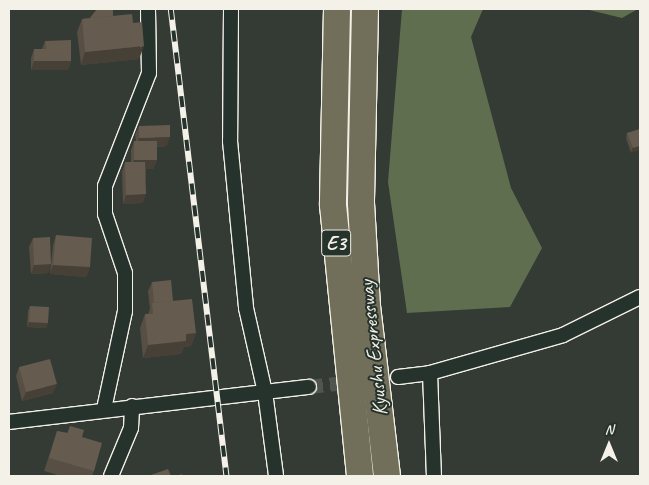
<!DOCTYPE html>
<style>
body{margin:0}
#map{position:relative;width:649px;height:485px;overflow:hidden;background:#333b34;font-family:Caveat,sans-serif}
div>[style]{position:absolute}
.green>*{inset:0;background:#5f6e4f}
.minor-tunnel>*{height:14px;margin-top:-7px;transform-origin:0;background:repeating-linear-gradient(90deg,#50564f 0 14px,transparent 0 21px)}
.roads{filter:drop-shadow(1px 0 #f4f1e8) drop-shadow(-1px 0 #f4f1e8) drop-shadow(0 1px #f4f1e8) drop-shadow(0 -1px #f4f1e8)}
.minor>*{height:14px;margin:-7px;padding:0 7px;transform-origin:7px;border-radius:7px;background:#26332d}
.motorway>*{height:26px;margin:-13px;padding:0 13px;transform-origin:13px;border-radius:13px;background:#716e59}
.rail>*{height:5.5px;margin-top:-2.75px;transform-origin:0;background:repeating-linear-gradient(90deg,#26332d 0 11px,#f4f1e8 0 22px);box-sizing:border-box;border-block:1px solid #f4f1e8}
.wall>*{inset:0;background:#574e44}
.shaded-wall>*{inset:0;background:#474037}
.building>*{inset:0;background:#655b4f}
span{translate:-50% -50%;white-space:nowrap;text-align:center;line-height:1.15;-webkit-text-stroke:4px #26332d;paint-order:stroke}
.shield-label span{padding:1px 4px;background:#26332d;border:1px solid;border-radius:4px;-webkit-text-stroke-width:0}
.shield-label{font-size:20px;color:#f4f1e8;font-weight:700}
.street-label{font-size:21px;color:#f4f1e8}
.frame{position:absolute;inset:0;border:10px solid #f4f1e8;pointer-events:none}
.north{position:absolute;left:584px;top:420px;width:50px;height:50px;-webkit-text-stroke:4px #26332d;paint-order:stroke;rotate:0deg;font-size:14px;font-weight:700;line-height:20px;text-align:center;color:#f4f1e8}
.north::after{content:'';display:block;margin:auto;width:18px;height:22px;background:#f4f1e8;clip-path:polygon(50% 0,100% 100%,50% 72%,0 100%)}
</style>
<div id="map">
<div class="green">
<div style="clip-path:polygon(402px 9px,483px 9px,471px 37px,511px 188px,542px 248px,510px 307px,407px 313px,388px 182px)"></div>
<div style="clip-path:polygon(585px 9px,638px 9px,622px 18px)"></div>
</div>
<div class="minor-tunnel">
<div style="left:309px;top:387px;width:90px;rotate:-6.4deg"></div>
</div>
<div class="roads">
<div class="minor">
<div style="left:231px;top:9px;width:132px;rotate:90.4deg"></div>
<div style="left:230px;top:141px;width:168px;rotate:84.5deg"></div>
<div style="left:246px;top:308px;width:86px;rotate:77.3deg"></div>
<div style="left:265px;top:392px;width:85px;rotate:82.5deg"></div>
<div style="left:430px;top:373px;width:103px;rotate:87.8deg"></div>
<div style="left:398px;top:377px;width:32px;rotate:-7deg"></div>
<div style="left:430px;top:373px;width:138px;rotate:-15.9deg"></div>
<div style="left:563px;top:335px;width:86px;rotate:-26.3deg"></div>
<div style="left:104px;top:409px;width:100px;rotate:-77.9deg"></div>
<div style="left:125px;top:311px;width:38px;rotate:-90deg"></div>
<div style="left:125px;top:273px;width:62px;rotate:-108.7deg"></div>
<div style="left:105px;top:214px;width:28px;rotate:-90deg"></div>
<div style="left:105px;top:186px;width:121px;rotate:-68.7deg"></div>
<div style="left:149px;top:73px;width:64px;rotate:-90.9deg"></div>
<div style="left:9px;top:422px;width:302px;rotate:-6.7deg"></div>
<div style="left:111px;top:476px;width:52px;rotate:-67.4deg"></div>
<div style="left:131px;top:428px;width:22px;rotate:-87deg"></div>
</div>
<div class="motorway">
<div style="left:337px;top:9px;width:196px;rotate:91.2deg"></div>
<div style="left:333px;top:205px;width:272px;rotate:84.3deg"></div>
<div style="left:365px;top:9px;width:194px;rotate:91.2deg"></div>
<div style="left:361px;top:203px;width:103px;rotate:86.7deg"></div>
<div style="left:367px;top:306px;width:171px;rotate:83.3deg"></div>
</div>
</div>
<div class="rail">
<div style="left:171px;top:9px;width:470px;rotate:83.2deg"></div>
</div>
<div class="wall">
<div style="clip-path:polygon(97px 9px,134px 9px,133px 10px,113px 10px,113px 16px,133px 23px,139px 59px,81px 65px,77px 32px,82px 19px,90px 18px)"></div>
<div style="clip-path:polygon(45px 41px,71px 61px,68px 70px,31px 70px,31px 58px,34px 49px,42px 49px)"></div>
<div style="clip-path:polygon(139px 126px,167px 146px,157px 147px,157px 160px,153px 169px,146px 169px,143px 203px,123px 204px,122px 172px,125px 162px,131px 162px,131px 150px,134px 141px,136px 141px,135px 135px)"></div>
<div style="clip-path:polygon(640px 129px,631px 153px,626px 138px,627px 133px)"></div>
<div style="clip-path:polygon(56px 235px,90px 267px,86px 277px,50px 274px,53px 245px)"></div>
<div style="clip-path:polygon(33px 238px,51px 264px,48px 273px,31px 274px,29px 247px)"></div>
<div style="clip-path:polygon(152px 282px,173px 301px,196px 333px,191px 346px,184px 347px,181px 354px,143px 358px,140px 328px,145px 314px,148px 314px,150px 309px,148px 291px)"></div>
<div style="clip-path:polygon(30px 306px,48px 323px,46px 328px,27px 327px,28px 311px)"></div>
<div style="clip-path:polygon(19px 367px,53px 393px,22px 401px,16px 376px)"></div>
<div style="clip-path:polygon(70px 426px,82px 437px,94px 471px,92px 476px,61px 476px,44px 471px,57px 431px,67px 433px)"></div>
</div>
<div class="shaded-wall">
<div style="clip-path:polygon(111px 9px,134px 9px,133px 10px,110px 10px)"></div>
<div style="clip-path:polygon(144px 46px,139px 59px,81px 65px,85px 52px)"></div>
<div style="clip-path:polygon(34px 61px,71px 61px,68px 70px,31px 70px)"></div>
<div style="clip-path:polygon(170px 137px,167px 146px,136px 148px,139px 138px)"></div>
<div style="clip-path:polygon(640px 146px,640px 150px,631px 153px,633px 148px)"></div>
<div style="clip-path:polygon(134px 160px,157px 160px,153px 169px,131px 169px)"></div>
<div style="clip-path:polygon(146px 194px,143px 203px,123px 204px,126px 195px)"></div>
<div style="clip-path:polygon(51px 264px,48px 273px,31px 274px,34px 265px)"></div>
<div style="clip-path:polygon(53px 265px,90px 267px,86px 277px,50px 274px)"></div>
<div style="clip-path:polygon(29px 322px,48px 323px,46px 328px,27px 327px)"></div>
<div style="clip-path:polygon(196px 333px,191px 346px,184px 347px,181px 354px,143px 358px,148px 345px,186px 334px)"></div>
<div style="clip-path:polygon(57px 384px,53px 393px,22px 401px,26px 392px)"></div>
</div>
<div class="building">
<div style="clip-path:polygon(97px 9px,113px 9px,113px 16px,90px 18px)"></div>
<div style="clip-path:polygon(132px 14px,133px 23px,142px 22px,144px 46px,85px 52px,82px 19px)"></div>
<div style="clip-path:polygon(71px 40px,71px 61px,34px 61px,34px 49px,46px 49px,45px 41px)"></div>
<div style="clip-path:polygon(170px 125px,170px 137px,139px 138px,139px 126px)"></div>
<div style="clip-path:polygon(640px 129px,640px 146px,633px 148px,627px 133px)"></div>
<div style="clip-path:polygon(134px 141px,157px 141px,157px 160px,134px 160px)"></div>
<div style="clip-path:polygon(125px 162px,145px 162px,146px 194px,126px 195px)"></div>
<div style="clip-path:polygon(56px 235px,92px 238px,90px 267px,53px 265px)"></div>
<div style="clip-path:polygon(50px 237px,51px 264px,34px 265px,33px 238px)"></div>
<div style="clip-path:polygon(171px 280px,173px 301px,154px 303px,152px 282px)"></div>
<div style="clip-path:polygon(192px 299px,196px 333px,186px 334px,186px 341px,148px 345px,145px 314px,153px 314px,152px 303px)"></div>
<div style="clip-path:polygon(30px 306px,49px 307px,48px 323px,29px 322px)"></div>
<div style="clip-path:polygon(50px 359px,57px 384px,26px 392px,19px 367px)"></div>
<div style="clip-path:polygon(70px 426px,84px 430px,82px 437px,102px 443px,94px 471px,49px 458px,57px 431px,68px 433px)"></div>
<div style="clip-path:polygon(168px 469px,171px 476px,148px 476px)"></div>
<div style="clip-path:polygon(182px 474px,183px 476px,176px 476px)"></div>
</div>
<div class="shield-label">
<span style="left:336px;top:243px">E3</span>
</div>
<div class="street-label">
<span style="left:373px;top:348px;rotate:-96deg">Kyushu Expressway</span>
</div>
<div class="frame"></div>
<div class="north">N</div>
</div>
